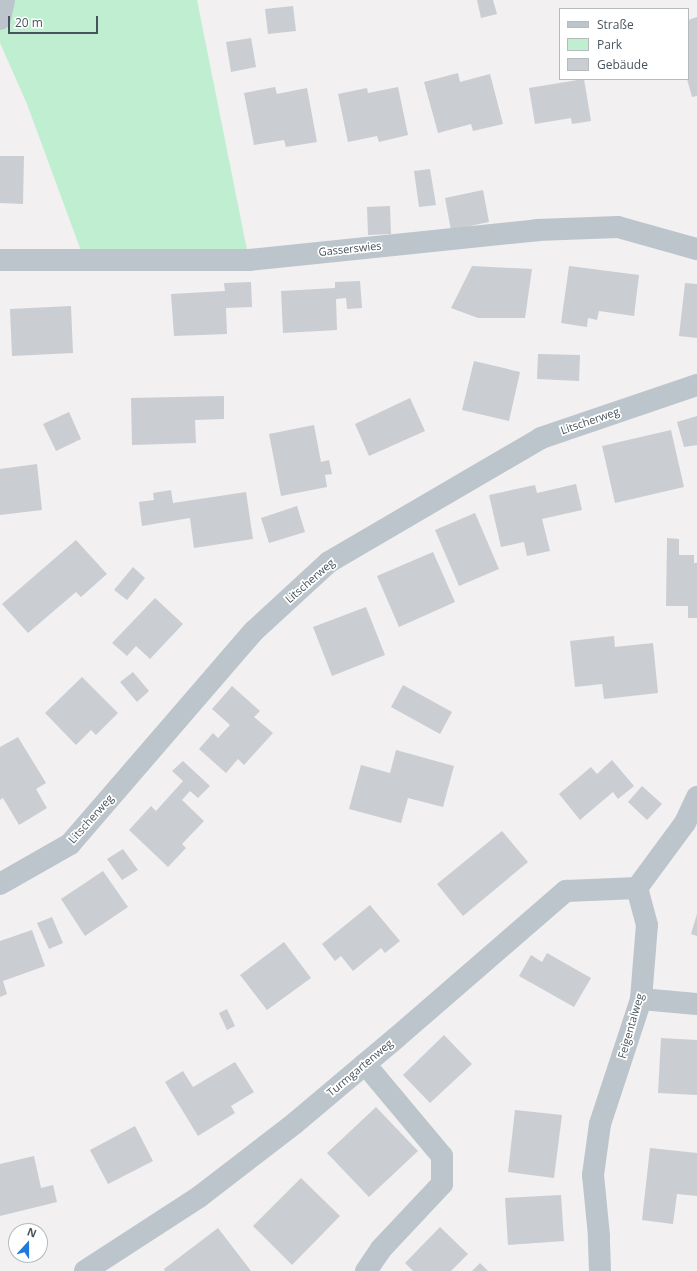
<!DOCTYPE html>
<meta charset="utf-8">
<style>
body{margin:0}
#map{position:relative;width:697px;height:1271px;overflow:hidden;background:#f2f0f0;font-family:"Open Sans",sans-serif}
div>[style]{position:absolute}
.green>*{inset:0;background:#c0eed0}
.building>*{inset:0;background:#cacdd2}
.minor>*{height:22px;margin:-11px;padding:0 11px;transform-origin:11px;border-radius:11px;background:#bcc5cc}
span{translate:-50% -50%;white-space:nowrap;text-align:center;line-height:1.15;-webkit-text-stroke:3.5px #fff;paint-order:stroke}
.street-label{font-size:11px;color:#48545d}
.legend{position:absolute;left:559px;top:8px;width:130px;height:72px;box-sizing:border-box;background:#fff;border:1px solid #b6bbbe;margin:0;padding:5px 7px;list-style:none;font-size:12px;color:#48545d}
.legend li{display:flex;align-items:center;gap:8px;height:20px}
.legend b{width:20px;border:1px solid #b6bbbe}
.north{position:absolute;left:8px;top:1223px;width:40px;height:40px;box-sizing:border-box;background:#fff;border:1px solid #b6bbbe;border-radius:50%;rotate:21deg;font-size:11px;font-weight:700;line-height:16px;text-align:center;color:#48545d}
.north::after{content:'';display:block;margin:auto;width:14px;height:18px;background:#207adc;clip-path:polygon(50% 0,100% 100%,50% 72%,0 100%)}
.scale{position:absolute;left:8px;top:16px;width:90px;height:18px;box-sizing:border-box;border:2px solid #48545d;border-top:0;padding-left:5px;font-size:12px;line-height:14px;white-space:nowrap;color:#48545d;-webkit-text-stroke:3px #fff;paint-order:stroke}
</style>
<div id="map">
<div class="green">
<div style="clip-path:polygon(4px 0,197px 0,249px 260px,84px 259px,27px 104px,0 43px,0 19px)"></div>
</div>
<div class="building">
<div style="clip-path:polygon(477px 0,493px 0,497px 14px,481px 18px)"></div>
<div style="clip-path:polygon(293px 6px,296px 31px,268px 34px,265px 9px)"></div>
<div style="clip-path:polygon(697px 17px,697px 96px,692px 97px,687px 79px,688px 20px)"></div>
<div style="clip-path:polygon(251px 38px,256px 67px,231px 72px,226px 42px)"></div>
<div style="clip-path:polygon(458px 73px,460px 82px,490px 74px,503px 124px,473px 131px,471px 124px,438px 133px,424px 82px)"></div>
<div style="clip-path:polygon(584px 79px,591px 121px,572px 124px,571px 118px,535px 124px,529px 88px)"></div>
<div style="clip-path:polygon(275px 87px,277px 94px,307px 88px,317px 142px,286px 147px,284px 140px,254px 145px,244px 93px)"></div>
<div style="clip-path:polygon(398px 87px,408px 135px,379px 142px,377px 136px,348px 142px,338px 94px,367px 88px,368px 93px)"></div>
<div style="clip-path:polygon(0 156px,24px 156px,23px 204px,0 203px)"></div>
<div style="clip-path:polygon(430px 169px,436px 205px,419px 207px,414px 171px)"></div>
<div style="clip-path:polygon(483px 190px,489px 222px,451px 230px,445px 198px)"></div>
<div style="clip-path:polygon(390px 206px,391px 234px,368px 235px,367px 207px)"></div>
<div style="clip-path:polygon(472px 266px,532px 269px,525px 318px,478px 318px,451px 308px)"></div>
<div style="clip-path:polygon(569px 266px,639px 275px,634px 316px,599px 311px,597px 320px,588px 318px,587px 327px,561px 323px)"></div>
<div style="clip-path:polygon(360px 281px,362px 308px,347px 309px,346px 298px,336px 299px,337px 330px,283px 333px,281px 291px,335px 288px,335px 282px)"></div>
<div style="clip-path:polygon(251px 282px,252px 307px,226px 308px,227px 334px,174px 336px,171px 294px,225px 291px,224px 283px)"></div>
<div style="clip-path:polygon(685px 283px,697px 284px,697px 338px,679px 336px)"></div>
<div style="clip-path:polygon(71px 306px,73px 353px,12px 356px,10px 309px)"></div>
<div style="clip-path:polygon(538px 354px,580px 355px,579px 381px,537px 379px)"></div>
<div style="clip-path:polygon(474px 361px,520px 372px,509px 421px,462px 410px)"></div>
<div style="clip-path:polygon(224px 396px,224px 419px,195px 420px,196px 443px,132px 445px,131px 398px)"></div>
<div style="clip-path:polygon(410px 398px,425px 431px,369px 456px,355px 424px)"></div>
<div style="clip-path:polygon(69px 412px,81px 439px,56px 451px,43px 424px)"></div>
<div style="clip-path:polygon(697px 416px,697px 445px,684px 447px,677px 422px)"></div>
<div style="clip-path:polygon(314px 425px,321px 462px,329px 460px,332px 474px,325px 475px,327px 487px,281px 496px,269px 434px)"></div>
<div style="clip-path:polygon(671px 430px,684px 487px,615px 503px,602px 446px)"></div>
<div style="clip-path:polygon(37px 464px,42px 510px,0 515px,0 469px)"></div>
<div style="clip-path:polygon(576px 484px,582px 510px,542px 519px,550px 551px,527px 556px,524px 542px,501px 547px,489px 495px,535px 485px,537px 493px)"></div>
<div style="clip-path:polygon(171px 490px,173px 503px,246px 492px,253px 539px,194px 548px,190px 518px,142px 526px,139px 502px,154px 500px,153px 493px)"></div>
<div style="clip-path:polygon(297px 506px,305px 532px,269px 543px,261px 518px)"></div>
<div style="clip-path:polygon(475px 513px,499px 569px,459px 586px,435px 530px)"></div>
<div style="clip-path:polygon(667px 538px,679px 539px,679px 555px,694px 555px,694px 563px,697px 563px,697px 618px,688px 618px,688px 606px,666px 606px)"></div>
<div style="clip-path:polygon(76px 540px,107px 574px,81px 597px,76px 592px,28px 633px,2px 604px)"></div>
<div style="clip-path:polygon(433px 552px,455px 602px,399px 627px,377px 576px)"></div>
<div style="clip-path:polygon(133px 567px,145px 578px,127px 600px,114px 590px)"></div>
<div style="clip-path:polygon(155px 598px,183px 624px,150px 659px,136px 646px,127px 656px,112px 643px)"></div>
<div style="clip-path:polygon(366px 607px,385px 655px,332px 676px,313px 627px)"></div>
<div style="clip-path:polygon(614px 636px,615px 647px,653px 643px,658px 693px,604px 699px,602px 684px,575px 687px,570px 641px)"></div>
<div style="clip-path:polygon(133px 672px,149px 691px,137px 702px,120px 682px)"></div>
<div style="clip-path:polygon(82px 677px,118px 713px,96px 735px,91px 730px,76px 745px,45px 713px)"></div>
<div style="clip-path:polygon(403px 685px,452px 712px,440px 734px,391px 707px)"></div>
<div style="clip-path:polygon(232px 686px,260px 711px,254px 717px,273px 733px,244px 765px,238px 759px,226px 773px,199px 749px,213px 733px,218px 738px,230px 725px,212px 709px)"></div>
<div style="clip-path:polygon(18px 737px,46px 783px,36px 789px,47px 808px,19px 825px,3px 798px,0 800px,0 747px)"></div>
<div style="clip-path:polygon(396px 750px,454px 766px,443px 807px,408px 798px,401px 823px,349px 809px,361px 765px,390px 773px)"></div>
<div style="clip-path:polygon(612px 760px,634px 786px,618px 799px,613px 792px,580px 820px,559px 794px,591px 767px,597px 774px)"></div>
<div style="clip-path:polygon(183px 761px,210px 786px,198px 798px,190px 791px,182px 800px,204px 821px,182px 844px,186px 848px,168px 867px,129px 830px,151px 806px,156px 811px,183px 781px,172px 771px)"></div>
<div style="clip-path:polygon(642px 786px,662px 804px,647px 820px,628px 802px)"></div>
<div style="clip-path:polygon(502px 831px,528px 862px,463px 916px,437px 884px)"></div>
<div style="clip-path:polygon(123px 849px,138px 870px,122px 880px,107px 859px)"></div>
<div style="clip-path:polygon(103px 871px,128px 907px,85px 936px,61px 899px)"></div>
<div style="clip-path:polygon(370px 905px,400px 941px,385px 953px,381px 948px,353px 971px,341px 956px,335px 961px,322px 944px)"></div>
<div style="clip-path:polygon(697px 914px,697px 936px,691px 934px)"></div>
<div style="clip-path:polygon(52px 917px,63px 943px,49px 949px,37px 923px)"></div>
<div style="clip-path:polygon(32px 930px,45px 966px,3px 981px,7px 994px,0 997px,0 941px)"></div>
<div style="clip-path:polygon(284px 942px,311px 978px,267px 1010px,240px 975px)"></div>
<div style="clip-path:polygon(547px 953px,591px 978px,574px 1007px,519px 976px,531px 955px,542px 962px)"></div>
<div style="clip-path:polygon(227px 1009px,235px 1026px,227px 1030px,219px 1013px)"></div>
<div style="clip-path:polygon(444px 1035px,472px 1064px,430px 1103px,403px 1075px)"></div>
<div style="clip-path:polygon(661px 1038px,697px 1040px,697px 1095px,658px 1093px)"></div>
<div style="clip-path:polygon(235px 1062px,254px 1092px,231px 1106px,235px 1113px,198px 1136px,165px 1082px,183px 1071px,193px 1087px)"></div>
<div style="clip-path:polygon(376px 1107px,418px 1151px,369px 1197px,327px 1153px)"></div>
<div style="clip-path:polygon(515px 1110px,562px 1115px,554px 1178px,508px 1172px)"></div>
<div style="clip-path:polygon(135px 1126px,153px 1161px,108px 1184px,90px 1150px)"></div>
<div style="clip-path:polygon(650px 1148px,697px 1153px,697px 1196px,677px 1194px,673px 1224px,642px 1220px)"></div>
<div style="clip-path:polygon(34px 1156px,41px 1188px,53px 1185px,57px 1202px,0 1216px,0 1164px)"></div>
<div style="clip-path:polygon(301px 1178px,340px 1216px,292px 1265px,253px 1226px)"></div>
<div style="clip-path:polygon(561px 1195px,564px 1241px,508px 1245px,505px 1198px)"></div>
<div style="clip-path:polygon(440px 1227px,468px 1254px,451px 1271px,413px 1271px,405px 1263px)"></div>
<div style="clip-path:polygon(218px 1228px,251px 1271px,165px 1271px,164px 1269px)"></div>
<div style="clip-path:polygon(480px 1263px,488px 1271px,472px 1271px)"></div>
</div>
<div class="minor">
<div style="left:0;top:19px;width:19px;rotate:-78deg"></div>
<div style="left:0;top:260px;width:249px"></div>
<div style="left:249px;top:260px;width:290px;rotate:-5.9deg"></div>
<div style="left:537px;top:230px;width:81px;rotate:-2.1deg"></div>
<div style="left:618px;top:227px;width:82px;rotate:15.6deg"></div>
<div style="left:0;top:884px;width:81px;rotate:-29.7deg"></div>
<div style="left:70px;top:844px;width:281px;rotate:-49.2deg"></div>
<div style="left:254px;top:631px;width:102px;rotate:-42.6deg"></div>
<div style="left:329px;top:562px;width:246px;rotate:-30.3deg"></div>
<div style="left:541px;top:438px;width:165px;rotate:-18.8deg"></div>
<div style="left:641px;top:999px;width:56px;rotate:5.1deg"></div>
<div style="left:365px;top:1064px;width:120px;rotate:50.1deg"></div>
<div style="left:442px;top:1156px;width:28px;rotate:90deg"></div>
<div style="left:442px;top:1184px;width:89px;rotate:133.2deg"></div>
<div style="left:381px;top:1249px;width:27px;rotate:124deg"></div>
<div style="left:85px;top:1271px;width:136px;rotate:-33deg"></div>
<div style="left:199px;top:1197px;width:121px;rotate:-37.6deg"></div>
<div style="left:295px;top:1123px;width:132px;rotate:-40.1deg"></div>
<div style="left:396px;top:1038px;width:225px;rotate:-40.9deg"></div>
<div style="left:566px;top:891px;width:71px;rotate:-2.4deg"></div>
<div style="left:600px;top:1271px;width:35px;rotate:-92deg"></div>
<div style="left:599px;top:1236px;width:61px;rotate:-95.6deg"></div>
<div style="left:593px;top:1175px;width:51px;rotate:-82.2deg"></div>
<div style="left:600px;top:1124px;width:132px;rotate:-71.8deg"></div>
<div style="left:641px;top:999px;width:74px;rotate:-85.4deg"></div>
<div style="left:647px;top:925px;width:38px;rotate:-105deg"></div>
<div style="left:637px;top:888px;width:81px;rotate:-53.6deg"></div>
<div style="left:685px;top:823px;width:29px;rotate:-65deg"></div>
</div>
<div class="street-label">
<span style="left:350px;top:249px;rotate:-6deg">Gasserswies</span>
<span style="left:590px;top:421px;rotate:-19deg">Litscherweg</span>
<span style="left:310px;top:581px;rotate:-41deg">Litscherweg</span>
<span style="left:91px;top:819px;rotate:-48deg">Litscherweg</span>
<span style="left:631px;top:1026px;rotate:-74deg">Feigentalweg</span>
<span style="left:360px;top:1068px;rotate:-40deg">Turmgartenweg</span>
</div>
<ul class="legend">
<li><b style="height:5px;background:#bcc5cc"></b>Straße</li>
<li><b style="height:11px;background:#c0eed0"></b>Park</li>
<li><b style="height:11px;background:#cacdd2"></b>Gebäude</li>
</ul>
<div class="north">N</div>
<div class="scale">20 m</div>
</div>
